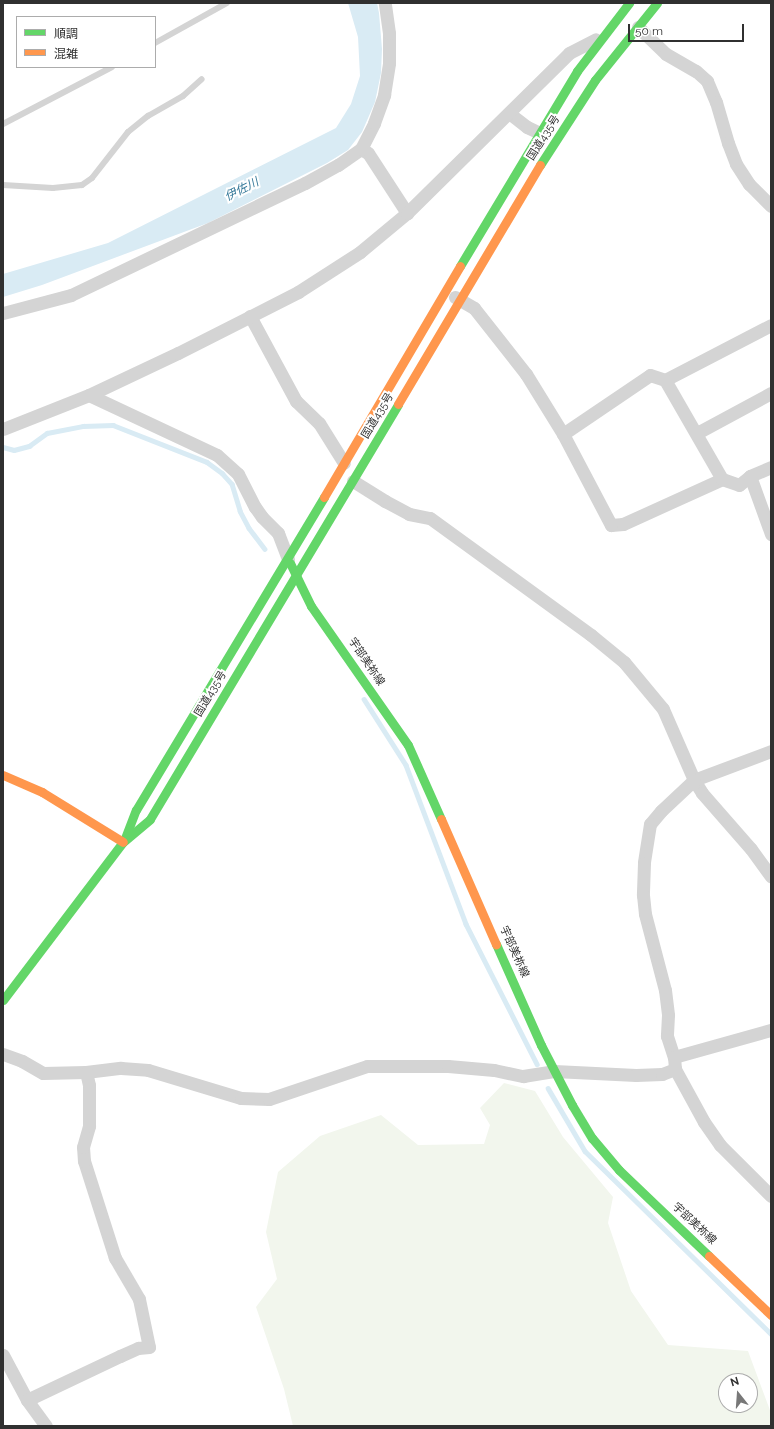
<!DOCTYPE html>
<meta charset="utf-8">
<style>
body{margin:0}
#map{position:relative;width:774px;height:1429px;overflow:hidden;background:#fff;font-family:Raleway,"Noto Sans JP",sans-serif}
div>[style]{position:absolute}
.green>*{inset:0;background:#f2f6ed}
.water>*{inset:0;background:#d9ebf4}
.stream>*{height:4.5px;margin:-2.25px;padding:0 2.25px;transform-origin:2.25px;border-radius:2.25px;background:#d9ebf4}
.lane>*{height:6px;margin:-3px;padding:0 3px;transform-origin:3px;border-radius:3px;background:#d4d4d4}
.street>*{height:13px;margin:-6.5px;padding:0 6.5px;transform-origin:6.5px;border-radius:6.5px;background:#d4d4d4}
.fast>*{height:9px;margin:-4.5px;padding:0 4.5px;transform-origin:4.5px;border-radius:4.5px;background:#63d668}
.slow>*{height:9px;margin:-4.5px;padding:0 4.5px;transform-origin:4.5px;border-radius:4.5px;background:#ff974d}
span{translate:-50% -50%;white-space:nowrap;text-align:center;line-height:1.15;-webkit-text-stroke:4px #fff;paint-order:stroke}
.street-label{font-size:11px;color:#303030}
.water-label{font-size:12px;color:#377a9a;font-style:italic}
.frame{position:absolute;inset:0;border:4px solid #303030;pointer-events:none}
.legend{position:absolute;left:16px;top:16px;width:140px;height:52px;box-sizing:border-box;background:#fff;border:1px solid #acacac;margin:0;padding:5px 7px;list-style:none;font-size:12px;color:#303030}
.legend li{display:flex;align-items:center;gap:8px;height:20px}
.legend b{width:20px;border:1px solid #acacac}
.north{position:absolute;left:718px;top:1373px;width:40px;height:40px;box-sizing:border-box;background:#fff;border:1px solid #acacac;border-radius:50%;rotate:343deg;font-size:11px;font-weight:700;line-height:16px;text-align:center;color:#303030}
.north::after{content:'';display:block;margin:auto;width:14px;height:18px;background:#787878;clip-path:polygon(50% 0,100% 100%,50% 72%,0 100%)}
.scale{position:absolute;left:628px;top:24px;width:116px;height:18px;box-sizing:border-box;border:2px solid #303030;border-top:0;padding-left:5px;font-size:12px;line-height:14px;white-space:nowrap;color:#303030;-webkit-text-stroke:3px #fff;paint-order:stroke}
</style>
<div id="map">
<div class="green">
<div style="clip-path:polygon(evenodd,504px 1083px,535px 1091px,563px 1137px,613px 1197px,608px 1223px,631px 1291px,668px 1345px,748px 1351px,771px 1413px,771px 1426px,293px 1426px,284px 1389px,256px 1307px,277px 1279px,266px 1232px,278px 1172px,320px 1136px,381px 1115px,418px 1145px,484px 1144px,490px 1125px,480px 1108px,504px 1083px,726px 1381px,750px 1381px,750px 1405px,726px 1405px,726px 1381px)"></div>
</div>
<div class="water">
<div style="clip-path:polygon(348px 3px,377px 3px,379px 13px,382px 49px,381px 73px,375px 102px,362px 132px,348px 150px,327px 163px,208px 223px,42px 285px,3px 297px,3px 274px,108px 243px,336px 128px,351px 104px,360px 76px,358px 37px)"></div>
</div>
<div class="stream">
<div style="left:3px;top:447px;width:11px;rotate:15deg"></div>
<div style="left:14px;top:450px;width:16px;rotate:-15deg"></div>
<div style="left:29px;top:446px;width:22px;rotate:-36deg"></div>
<div style="left:47px;top:433px;width:37px;rotate:-11deg"></div>
<div style="left:83px;top:426px;width:30px;rotate:-2deg"></div>
<div style="left:113px;top:425px;width:101px;rotate:21.5deg"></div>
<div style="left:207px;top:462px;width:19px;rotate:36deg"></div>
<div style="left:222px;top:473px;width:15px;rotate:48deg"></div>
<div style="left:232px;top:484px;width:28px;rotate:73deg"></div>
<div style="left:240px;top:511px;width:19px;rotate:62deg"></div>
<div style="left:249px;top:528px;width:26px;rotate:53deg"></div>
<div style="left:364px;top:699px;width:78px;rotate:57.5deg"></div>
<div style="left:406px;top:765px;width:170px;rotate:69.3deg"></div>
<div style="left:466px;top:924px;width:157px;rotate:63.1deg"></div>
<div style="left:548px;top:1088px;width:73px;rotate:59.6deg"></div>
<div style="left:585px;top:1151px;width:261px;rotate:44.5deg"></div>
</div>
<div class="lane">
<div style="left:155px;top:43px;width:82px;rotate:-29.1deg"></div>
<div style="left:3px;top:124px;width:123px;rotate:-27.6deg"></div>
<div style="left:3px;top:185px;width:50px;rotate:3.4deg"></div>
<div style="left:53px;top:188px;width:29px;rotate:-6deg"></div>
<div style="left:82px;top:185px;width:12px;rotate:-35deg"></div>
<div style="left:92px;top:178px;width:58px;rotate:-52deg"></div>
<div style="left:128px;top:132px;width:26px;rotate:-39deg"></div>
<div style="left:148px;top:116px;width:40px;rotate:-29.7deg"></div>
<div style="left:183px;top:96px;width:25px;rotate:-42deg"></div>
</div>
<div class="street">
<div style="left:638px;top:27px;width:39px;rotate:44deg"></div>
<div style="left:666px;top:54px;width:34px;rotate:30deg"></div>
<div style="left:696px;top:71px;width:15px;rotate:42deg"></div>
<div style="left:707px;top:81px;width:23px;rotate:67deg"></div>
<div style="left:716px;top:102px;width:43px;rotate:73.7deg"></div>
<div style="left:728px;top:143px;width:22px;rotate:69deg"></div>
<div style="left:736px;top:164px;width:24px;rotate:57deg"></div>
<div style="left:749px;top:184px;width:31px;rotate:45deg"></div>
<div style="left:509px;top:113px;width:23px;rotate:38deg"></div>
<div style="left:527px;top:127px;width:19px;rotate:25deg"></div>
<div style="left:361px;top:149px;width:8px;rotate:30deg"></div>
<div style="left:368px;top:153px;width:72px;rotate:57deg"></div>
<div style="left:455px;top:297px;width:22px;rotate:30deg"></div>
<div style="left:474px;top:308px;width:84px;rotate:51.8deg"></div>
<div style="left:526px;top:374px;width:70px;rotate:58.3deg"></div>
<div style="left:563px;top:434px;width:103px;rotate:62.2deg"></div>
<div style="left:611px;top:525px;width:12px;rotate:-5deg"></div>
<div style="left:623px;top:524px;width:109px;rotate:-24.4deg"></div>
<div style="left:722px;top:479px;width:18px;rotate:19deg"></div>
<div style="left:739px;top:485px;width:14px;rotate:-39deg"></div>
<div style="left:750px;top:476px;width:23px;rotate:-23deg"></div>
<div style="left:3px;top:313px;width:70px;rotate:-14.8deg"></div>
<div style="left:71px;top:295px;width:259px;rotate:-25.6deg"></div>
<div style="left:305px;top:183px;width:38px;rotate:-29deg"></div>
<div style="left:338px;top:165px;width:28px;rotate:-35deg"></div>
<div style="left:361px;top:149px;width:29px;rotate:-63deg"></div>
<div style="left:374px;top:123px;width:30px;rotate:-70deg"></div>
<div style="left:384px;top:95px;width:32px;rotate:-81deg"></div>
<div style="left:389px;top:63px;width:30px;rotate:-90deg"></div>
<div style="left:389px;top:33px;width:30px;rotate:-98deg"></div>
<div style="left:250px;top:316px;width:97px;rotate:61.6deg"></div>
<div style="left:296px;top:401px;width:32px;rotate:44deg"></div>
<div style="left:319px;top:423px;width:47px;rotate:58deg"></div>
<div style="left:665px;top:380px;width:119px;rotate:-27.4deg"></div>
<div style="left:89px;top:395px;width:141px;rotate:25.1deg"></div>
<div style="left:217px;top:455px;width:28px;rotate:42deg"></div>
<div style="left:238px;top:474px;width:37px;rotate:63deg"></div>
<div style="left:255px;top:507px;width:12px;rotate:55deg"></div>
<div style="left:262px;top:517px;width:23px;rotate:45deg"></div>
<div style="left:278px;top:533px;width:28px;rotate:69deg"></div>
<div style="left:3px;top:429px;width:92px;rotate:-21.6deg"></div>
<div style="left:89px;top:395px;width:98px;rotate:-25.3deg"></div>
<div style="left:178px;top:353px;width:135px;rotate:-26.9deg"></div>
<div style="left:298px;top:292px;width:74px;rotate:-32.8deg"></div>
<div style="left:360px;top:252px;width:61px;rotate:-39.7deg"></div>
<div style="left:407px;top:213px;width:228px;rotate:-44.6deg"></div>
<div style="left:569px;top:53px;width:30px;rotate:-27deg"></div>
<div style="left:697px;top:433px;width:84px;rotate:-28.4deg"></div>
<div style="left:563px;top:434px;width:105px;rotate:-34.1deg"></div>
<div style="left:650px;top:375px;width:16px;rotate:18deg"></div>
<div style="left:665px;top:380px;width:114px;rotate:60.1deg"></div>
<div style="left:750px;top:476px;width:62px;rotate:70.1deg"></div>
<div style="left:353px;top:481px;width:38px;rotate:32deg"></div>
<div style="left:385px;top:501px;width:27px;rotate:28deg"></div>
<div style="left:409px;top:514px;width:21px;rotate:11deg"></div>
<div style="left:430px;top:518px;width:199px;rotate:36deg"></div>
<div style="left:591px;top:635px;width:43px;rotate:39.3deg"></div>
<div style="left:624px;top:662px;width:61px;rotate:50.3deg"></div>
<div style="left:663px;top:709px;width:77px;rotate:66.4deg"></div>
<div style="left:694px;top:780px;width:15px;rotate:58deg"></div>
<div style="left:702px;top:793px;width:74px;rotate:48.8deg"></div>
<div style="left:751px;top:849px;width:34px;rotate:54deg"></div>
<div style="left:771px;top:751px;width:82px;rotate:159.4deg"></div>
<div style="left:694px;top:780px;width:45px;rotate:136.8deg"></div>
<div style="left:661px;top:811px;width:17px;rotate:130deg"></div>
<div style="left:650px;top:824px;width:39px;rotate:99deg"></div>
<div style="left:644px;top:863px;width:32px;rotate:92deg"></div>
<div style="left:643px;top:895px;width:19px;rotate:84deg"></div>
<div style="left:645px;top:914px;width:79px;rotate:75.3deg"></div>
<div style="left:665px;top:990px;width:25px;rotate:83deg"></div>
<div style="left:668px;top:1015px;width:21px;rotate:93deg"></div>
<div style="left:667px;top:1036px;width:22px;rotate:72deg"></div>
<div style="left:674px;top:1057px;width:12px;rotate:85deg"></div>
<div style="left:675px;top:1069px;width:60px;rotate:61.3deg"></div>
<div style="left:704px;top:1122px;width:28px;rotate:55deg"></div>
<div style="left:720px;top:1145px;width:72px;rotate:45deg"></div>
<div style="left:3px;top:1054px;width:20px;rotate:20deg"></div>
<div style="left:22px;top:1061px;width:24px;rotate:30deg"></div>
<div style="left:43px;top:1073px;width:43px;rotate:-1.3deg"></div>
<div style="left:86px;top:1072px;width:35px;rotate:-7deg"></div>
<div style="left:121px;top:1068px;width:27px;rotate:4deg"></div>
<div style="left:148px;top:1070px;width:97px;rotate:16.8deg"></div>
<div style="left:241px;top:1098px;width:28px;rotate:2deg"></div>
<div style="left:269px;top:1099px;width:103px;rotate:-18.6deg"></div>
<div style="left:367px;top:1066px;width:81px"></div>
<div style="left:448px;top:1066px;width:46px;rotate:5deg"></div>
<div style="left:494px;top:1070px;width:30px;rotate:12deg"></div>
<div style="left:523px;top:1076px;width:31px;rotate:-9deg"></div>
<div style="left:554px;top:1071px;width:82px;rotate:2.8deg"></div>
<div style="left:636px;top:1075px;width:26px;rotate:-2deg"></div>
<div style="left:662px;top:1074px;width:14px;rotate:-21deg"></div>
<div style="left:674px;top:1057px;width:101px;rotate:-15.6deg"></div>
<div style="left:3px;top:1355px;width:51px;rotate:61.9deg"></div>
<div style="left:27px;top:1400px;width:32px;rotate:54deg"></div>
<div style="left:27px;top:1400px;width:103px;rotate:-25.3deg"></div>
<div style="left:120px;top:1356px;width:20px;rotate:-24deg"></div>
<div style="left:138px;top:1348px;width:11px;rotate:-5deg"></div>
<div style="left:149px;top:1347px;width:49px;rotate:-101.8deg"></div>
<div style="left:139px;top:1299px;width:48px;rotate:-120.3deg"></div>
<div style="left:115px;top:1258px;width:102px;rotate:-107.7deg"></div>
<div style="left:84px;top:1161px;width:14px;rotate:-94deg"></div>
<div style="left:83px;top:1147px;width:22px;rotate:-74deg"></div>
<div style="left:89px;top:1126px;width:41px;rotate:-90deg"></div>
<div style="left:89px;top:1085px;width:13px;rotate:-103deg"></div>
</div>
<div class="fast">
<div style="left:540px;top:165px;width:101px;rotate:-57.1deg"></div>
<div style="left:595px;top:80px;width:99px;rotate:-51.2deg"></div>
<div style="left:460px;top:266px;width:227px;rotate:-59deg"></div>
<div style="left:577px;top:71px;width:86px;rotate:-52.6deg"></div>
<div style="left:290px;top:563px;width:48px;rotate:64deg"></div>
<div style="left:311px;top:606px;width:169px;rotate:55.1deg"></div>
<div style="left:408px;top:745px;width:81px;rotate:66deg"></div>
<div style="left:125px;top:838px;width:30px;rotate:-69deg"></div>
<div style="left:136px;top:810px;width:365px;rotate:-59deg"></div>
<div style="left:123px;top:842px;width:35px;rotate:-40deg"></div>
<div style="left:150px;top:819px;width:483px;rotate:-59.1deg"></div>
<div style="left:496px;top:944px;width:111px;rotate:66deg"></div>
<div style="left:541px;top:1045px;width:68px;rotate:62.7deg"></div>
<div style="left:572px;top:1105px;width:39px;rotate:59deg"></div>
<div style="left:592px;top:1138px;width:42px;rotate:49.8deg"></div>
<div style="left:619px;top:1170px;width:124px;rotate:43.7deg"></div>
<div style="left:3px;top:1000px;width:198px;rotate:-52.8deg"></div>
</div>
<div class="slow">
<div style="left:398px;top:404px;width:278px;rotate:-59.3deg"></div>
<div style="left:324px;top:497px;width:268px;rotate:-59.5deg"></div>
<div style="left:3px;top:775px;width:43px;rotate:23.6deg"></div>
<div style="left:42px;top:792px;width:95px;rotate:31.7deg"></div>
<div style="left:441px;top:819px;width:137px;rotate:66.3deg"></div>
<div style="left:709px;top:1256px;width:86px;rotate:43.6deg"></div>
</div>
<div class="street-label">
<span style="left:544px;top:138px;rotate:-58deg">国道435号</span>
<span style="left:378px;top:416px;rotate:-59deg">国道435号</span>
<span style="left:366px;top:662px;rotate:56deg">宇部美祢線</span>
<span style="left:211px;top:694px;rotate:-59deg">国道435号</span>
<span style="left:514px;top:952px;rotate:66deg">宇部美祢線</span>
<span style="left:694px;top:1224px;rotate:43deg">宇部美祢線</span>
</div>
<div class="water-label">
<span style="left:242px;top:190px;rotate:-27deg">伊佐川</span>
</div>
<div class="frame"></div>
<ul class="legend">
<li><b style="height:5px;background:#63d668"></b>順調</li>
<li><b style="height:5px;background:#ff974d"></b>混雑</li>
</ul>
<div class="north">N</div>
<div class="scale">50 m</div>
</div>
